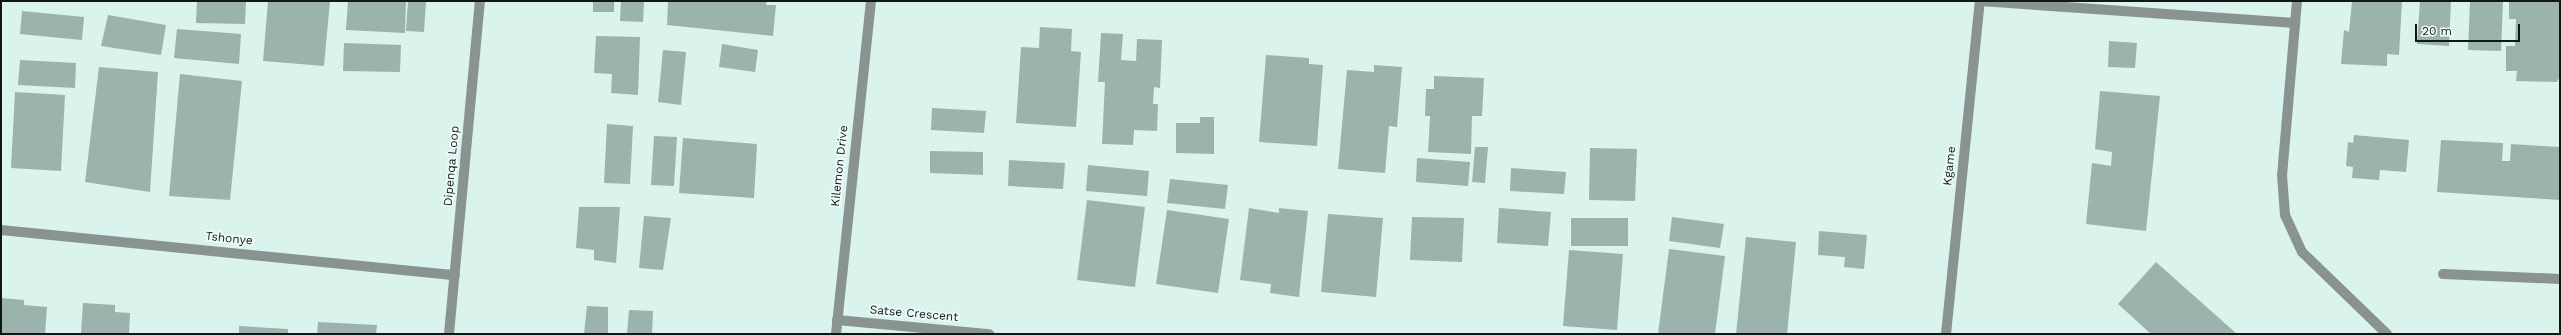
<!DOCTYPE html>
<style>
body{margin:0}
#map{position:relative;width:2561px;height:335px;overflow:hidden;background:#daf3ec;font-family:"Work Sans",sans-serif}
div>[style]{position:absolute}
.building>*{inset:0;background:#9bb3ac}
.minor>*{height:10px;margin:-5px;padding:0 5px;transform-origin:5px;border-radius:5px;background:#899491}
span{translate:-50% -50%;white-space:nowrap;text-align:center;line-height:1.15;-webkit-text-stroke:3.5px #effefa;paint-order:stroke}
.street-label{font-size:12px;color:#0f1815}
.frame{position:absolute;inset:0;border:2px solid #0f1815;pointer-events:none}
.scale{position:absolute;left:2415px;top:24px;width:105px;height:18px;box-sizing:border-box;border:2px solid #0f1815;border-top:0;padding-left:5px;font-size:12px;line-height:14px;white-space:nowrap;color:#0f1815;-webkit-text-stroke:3px #effefa;paint-order:stroke}
</style>
<div id="map">
<div class="building">
<div style="clip-path:polygon(197px 1px,246px 1px,245px 24px,196px 23px)"></div>
<div style="clip-path:polygon(268px 1px,330px 1px,324px 66px,263px 61px)"></div>
<div style="clip-path:polygon(348px 1px,406px 1px,405px 33px,346px 30px)"></div>
<div style="clip-path:polygon(408px 1px,426px 1px,424px 32px,406px 31px)"></div>
<div style="clip-path:polygon(593px 1px,614px 1px,614px 12px,593px 12px)"></div>
<div style="clip-path:polygon(621px 1px,644px 1px,643px 22px,620px 21px)"></div>
<div style="clip-path:polygon(668px 1px,767px 1px,766px 5px,776px 5px,773px 36px,667px 25px)"></div>
<div style="clip-path:polygon(2352px 1px,2402px 1px,2399px 55px,2387px 54px,2387px 66px,2341px 64px,2344px 30px,2349px 32px)"></div>
<div style="clip-path:polygon(2420px 1px,2451px 1px,2449px 46px,2417px 44px)"></div>
<div style="clip-path:polygon(2470px 1px,2503px 1px,2501px 51px,2468px 50px)"></div>
<div style="clip-path:polygon(2509px 1px,2560px 1px,2560px 75px,2557px 82px,2516px 81px,2517px 71px,2506px 71px,2506px 46px,2515px 46px,2516px 19px,2509px 19px)"></div>
<div style="clip-path:polygon(22px 11px,84px 17px,82px 40px,20px 34px)"></div>
<div style="clip-path:polygon(108px 15px,166px 25px,161px 55px,101px 46px)"></div>
<div style="clip-path:polygon(1040px 27px,1072px 29px,1071px 51px,1081px 52px,1076px 127px,1016px 123px,1021px 47px,1039px 48px)"></div>
<div style="clip-path:polygon(177px 29px,241px 34px,239px 64px,174px 58px)"></div>
<div style="clip-path:polygon(1101px 33px,1123px 34px,1121px 60px,1136px 61px,1137px 39px,1162px 40px,1160px 88px,1154px 87px,1153px 104px,1158px 104px,1157px 131px,1134px 130px,1133px 145px,1102px 144px,1105px 82px,1098px 82px)"></div>
<div style="clip-path:polygon(596px 36px,640px 37px,638px 95px,611px 93px,612px 74px,594px 73px)"></div>
<div style="clip-path:polygon(2109px 41px,2137px 43px,2135px 68px,2108px 67px)"></div>
<div style="clip-path:polygon(344px 43px,401px 45px,400px 72px,343px 71px)"></div>
<div style="clip-path:polygon(722px 44px,758px 50px,755px 72px,719px 67px)"></div>
<div style="clip-path:polygon(663px 50px,686px 52px,681px 105px,658px 102px)"></div>
<div style="clip-path:polygon(1266px 55px,1309px 58px,1309px 64px,1323px 65px,1317px 146px,1259px 142px)"></div>
<div style="clip-path:polygon(20px 60px,76px 63px,75px 88px,18px 85px)"></div>
<div style="clip-path:polygon(1374px 65px,1402px 67px,1397px 127px,1389px 126px,1385px 173px,1338px 169px,1347px 70px,1374px 72px)"></div>
<div style="clip-path:polygon(99px 67px,158px 72px,150px 192px,85px 182px)"></div>
<div style="clip-path:polygon(180px 74px,242px 81px,230px 200px,169px 196px)"></div>
<div style="clip-path:polygon(1434px 76px,1484px 78px,1482px 116px,1472px 116px,1471px 154px,1428px 152px,1430px 116px,1425px 116px,1426px 89px,1434px 89px)"></div>
<div style="clip-path:polygon(2100px 91px,2160px 96px,2146px 231px,2086px 224px,2092px 163px,2111px 166px,2112px 152px,2095px 149px)"></div>
<div style="clip-path:polygon(15px 92px,65px 95px,61px 171px,11px 168px)"></div>
<div style="clip-path:polygon(932px 108px,986px 111px,984px 133px,931px 130px)"></div>
<div style="clip-path:polygon(1200px 117px,1214px 117px,1214px 154px,1176px 153px,1176px 123px,1200px 123px)"></div>
<div style="clip-path:polygon(607px 124px,633px 126px,630px 184px,604px 183px)"></div>
<div style="clip-path:polygon(2354px 135px,2409px 140px,2406px 172px,2380px 170px,2379px 180px,2352px 178px,2353px 167px,2346px 166px,2348px 142px,2353px 143px)"></div>
<div style="clip-path:polygon(654px 136px,677px 137px,674px 186px,651px 185px)"></div>
<div style="clip-path:polygon(683px 138px,757px 144px,754px 198px,679px 193px)"></div>
<div style="clip-path:polygon(2441px 140px,2503px 143px,2502px 161px,2510px 161px,2511px 144px,2560px 147px,2560px 200px,2437px 192px)"></div>
<div style="clip-path:polygon(1475px 147px,1488px 147px,1485px 183px,1472px 182px)"></div>
<div style="clip-path:polygon(1590px 148px,1637px 149px,1635px 201px,1589px 200px)"></div>
<div style="clip-path:polygon(930px 151px,983px 152px,983px 175px,930px 173px)"></div>
<div style="clip-path:polygon(1417px 158px,1470px 162px,1468px 186px,1416px 182px)"></div>
<div style="clip-path:polygon(1009px 160px,1065px 163px,1063px 189px,1008px 186px)"></div>
<div style="clip-path:polygon(1088px 165px,1149px 171px,1147px 196px,1086px 191px)"></div>
<div style="clip-path:polygon(1511px 168px,1566px 172px,1564px 194px,1510px 191px)"></div>
<div style="clip-path:polygon(1170px 179px,1228px 185px,1225px 209px,1167px 203px)"></div>
<div style="clip-path:polygon(1087px 200px,1145px 207px,1135px 287px,1077px 280px)"></div>
<div style="clip-path:polygon(579px 207px,620px 207px,616px 263px,594px 260px,594px 250px,576px 248px)"></div>
<div style="clip-path:polygon(1249px 208px,1279px 213px,1279px 208px,1308px 211px,1299px 297px,1270px 293px,1271px 284px,1240px 280px)"></div>
<div style="clip-path:polygon(1499px 208px,1551px 212px,1548px 246px,1497px 243px)"></div>
<div style="clip-path:polygon(1167px 210px,1229px 219px,1218px 293px,1156px 284px)"></div>
<div style="clip-path:polygon(1328px 214px,1383px 218px,1376px 297px,1321px 292px)"></div>
<div style="clip-path:polygon(644px 216px,671px 218px,663px 270px,639px 268px)"></div>
<div style="clip-path:polygon(1412px 217px,1464px 218px,1462px 262px,1410px 260px)"></div>
<div style="clip-path:polygon(1672px 217px,1724px 224px,1720px 248px,1669px 241px)"></div>
<div style="clip-path:polygon(1571px 218px,1628px 218px,1628px 246px,1571px 246px)"></div>
<div style="clip-path:polygon(1819px 231px,1867px 235px,1864px 269px,1844px 267px,1845px 257px,1818px 255px)"></div>
<div style="clip-path:polygon(1746px 237px,1796px 242px,1787px 334px,1736px 334px)"></div>
<div style="clip-path:polygon(1669px 249px,1725px 256px,1715px 334px,1658px 334px)"></div>
<div style="clip-path:polygon(1569px 250px,1623px 254px,1617px 330px,1563px 326px)"></div>
<div style="clip-path:polygon(2156px 262px,2237px 334px,2151px 334px,2118px 304px)"></div>
<div style="clip-path:polygon(1px 298px,24px 300px,24px 305px,47px 307px,45px 334px,1px 334px)"></div>
<div style="clip-path:polygon(83px 303px,115px 305px,115px 312px,130px 313px,129px 334px,81px 334px)"></div>
<div style="clip-path:polygon(587px 306px,608px 307px,608px 334px,584px 334px)"></div>
<div style="clip-path:polygon(629px 310px,653px 311px,652px 334px,627px 334px)"></div>
<div style="clip-path:polygon(318px 322px,377px 325px,376px 334px,317px 334px)"></div>
<div style="clip-path:polygon(239px 326px,288px 329px,288px 334px,239px 334px)"></div>
</div>
<div class="minor">
<div style="left:1980px;top:1px;width:316px;rotate:4deg"></div>
<div style="left:2297px;top:1px;width:175px;rotate:94.9deg"></div>
<div style="left:2282px;top:175px;width:40px;rotate:85.7deg"></div>
<div style="left:2285px;top:215px;width:41px;rotate:65.3deg"></div>
<div style="left:2302px;top:252px;width:118px;rotate:44deg"></div>
<div style="left:1px;top:230px;width:456px;rotate:5.7deg"></div>
<div style="left:2443px;top:274px;width:117px;rotate:2.4deg"></div>
<div style="left:837px;top:320px;width:153px;rotate:5.3deg"></div>
<div style="left:449px;top:334px;width:334px;rotate:-84.7deg"></div>
<div style="left:836px;top:334px;width:335px;rotate:-84deg"></div>
<div style="left:1946px;top:334px;width:335px;rotate:-84.2deg"></div>
</div>
<div class="street-label">
<span style="left:452px;top:166px;rotate:-85deg">Dipenqa Loop</span>
<span style="left:840px;top:166px;rotate:-84deg">Kilemon Drive</span>
<span style="left:1950px;top:166px;rotate:-84deg">Kgame</span>
<span style="left:229px;top:239px;rotate:6deg">Tshonye</span>
<span style="left:914px;top:314px;rotate:5deg">Satse Crescent</span>
</div>
<div class="frame"></div>
<div class="scale">20 m</div>
</div>
